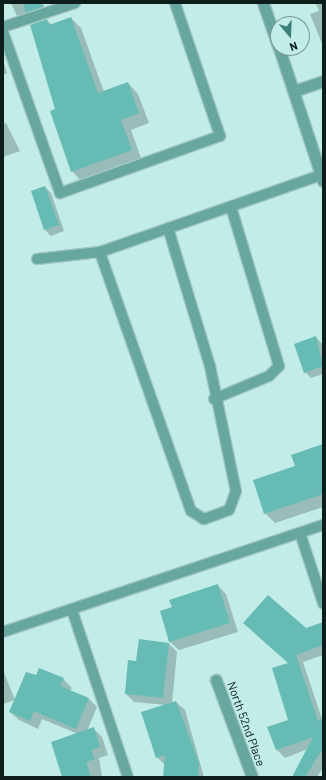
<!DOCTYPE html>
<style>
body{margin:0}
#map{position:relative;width:326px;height:780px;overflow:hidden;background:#c1ece7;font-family:Barlow,sans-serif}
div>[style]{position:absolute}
.shadow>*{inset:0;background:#0003}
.building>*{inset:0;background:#66bcb4}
.roads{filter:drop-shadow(1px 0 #a1c7c2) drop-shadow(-1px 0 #a1c7c2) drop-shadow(0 1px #a1c7c2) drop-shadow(0 -1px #a1c7c2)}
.service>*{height:10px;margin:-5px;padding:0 5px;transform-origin:5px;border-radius:5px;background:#68a6a0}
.minor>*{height:11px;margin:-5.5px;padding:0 5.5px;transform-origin:5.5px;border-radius:5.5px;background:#68a6a0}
.tertiary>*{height:11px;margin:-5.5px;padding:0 5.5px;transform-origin:5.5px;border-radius:5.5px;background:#68a6a0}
span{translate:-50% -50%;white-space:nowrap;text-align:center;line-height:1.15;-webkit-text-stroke:3.5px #c1ece7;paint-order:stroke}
.street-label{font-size:12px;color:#0d1d1c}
.frame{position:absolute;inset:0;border:4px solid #0d1d1c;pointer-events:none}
.north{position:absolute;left:270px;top:16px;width:40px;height:40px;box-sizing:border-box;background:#c1ece7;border:1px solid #799996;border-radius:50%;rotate:161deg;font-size:11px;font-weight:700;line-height:16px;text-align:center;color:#0d1d1c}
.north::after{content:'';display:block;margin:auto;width:14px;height:18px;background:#3a817a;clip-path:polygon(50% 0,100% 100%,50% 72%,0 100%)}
</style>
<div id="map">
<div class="shadow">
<div style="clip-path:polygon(11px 3px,43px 3px,45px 9px,17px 16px)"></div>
<div style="clip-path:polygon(323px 3px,323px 46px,310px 14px,319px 11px,316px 4px)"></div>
<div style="clip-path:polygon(71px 18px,81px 28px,104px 92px,128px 83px,138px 94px,149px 123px,131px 130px,142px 161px,82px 182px,72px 171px,56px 110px,47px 20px,52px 25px)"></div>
<div style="clip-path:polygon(3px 60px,7px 73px,3px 75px)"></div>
<div style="clip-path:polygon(6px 123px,20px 151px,3px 157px,3px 124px)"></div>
<div style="clip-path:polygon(45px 187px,51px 193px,64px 231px,51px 236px,45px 230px,32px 192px)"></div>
<div style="clip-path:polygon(316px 337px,323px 345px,323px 374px,311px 378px,305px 372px)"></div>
<div style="clip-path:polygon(323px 446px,323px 507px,275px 523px,265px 513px,296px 467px)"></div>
<div style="clip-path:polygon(218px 586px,226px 594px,238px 632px,179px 650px,170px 642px,173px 608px)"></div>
<div style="clip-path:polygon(323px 627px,323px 655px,303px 662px,323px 722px,323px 768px,317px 777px,293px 777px,308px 749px,285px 758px,277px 750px,269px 728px,290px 720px,289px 664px,306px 630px)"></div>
<div style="clip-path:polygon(169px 644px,177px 652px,172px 703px,176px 702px,185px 710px,204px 777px,164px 777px,165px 765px,157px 757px,166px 705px,134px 702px,126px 694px,137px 662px)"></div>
<div style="clip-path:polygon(3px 670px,15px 700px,3px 704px)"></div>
<div style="clip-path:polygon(36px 676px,63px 679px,72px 688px,70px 691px,89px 699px,97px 707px,87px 731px,94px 729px,102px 737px,108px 755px,99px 758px,102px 777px,63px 777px,78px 734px,42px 719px,38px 729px,19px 720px,10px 712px)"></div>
</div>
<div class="building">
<div style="clip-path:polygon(23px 3px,42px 3px,43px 7px,26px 13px)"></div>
<div style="clip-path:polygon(71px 17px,98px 93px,128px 82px,139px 113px,121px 120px,132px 150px,71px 172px,50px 111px,55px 109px,30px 25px,47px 19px,49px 25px)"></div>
<div style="clip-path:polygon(45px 186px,59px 225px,44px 230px,31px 191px)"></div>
<div style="clip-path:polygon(316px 336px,323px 366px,304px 373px,294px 344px)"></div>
<div style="clip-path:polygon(323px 444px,323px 494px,264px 514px,253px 480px,295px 466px,291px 455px)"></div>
<div style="clip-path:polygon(218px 584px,230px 623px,169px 642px,160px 611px,172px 607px,169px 600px)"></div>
<div style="clip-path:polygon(268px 595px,306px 628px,323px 622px,323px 645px,296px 655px,318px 721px,323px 719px,323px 748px,305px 777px,292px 777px,313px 737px,276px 750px,267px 727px,288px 720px,272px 668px,288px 663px,243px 623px)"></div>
<div style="clip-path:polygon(139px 639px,169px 643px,163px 698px,125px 694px,128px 660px,136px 661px)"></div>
<div style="clip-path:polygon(39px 668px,64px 678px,60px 686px,89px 698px,76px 729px,34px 711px,30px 721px,9px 712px,26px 672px,36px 675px)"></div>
<div style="clip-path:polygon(176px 701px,199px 763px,198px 777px,163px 777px,165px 755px,156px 758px,141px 712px)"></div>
<div style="clip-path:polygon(94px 727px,100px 747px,91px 750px,95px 759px,86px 762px,91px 777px,62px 777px,51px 742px)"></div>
</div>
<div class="roads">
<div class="service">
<div style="left:3px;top:27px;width:76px;rotate:-18.4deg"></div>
<div style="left:3px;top:32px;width:171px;rotate:70.5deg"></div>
<div style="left:60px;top:193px;width:170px;rotate:-19.6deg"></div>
<div style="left:220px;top:136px;width:140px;rotate:-108.7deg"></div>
<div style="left:168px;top:228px;width:144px;rotate:73.1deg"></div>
<div style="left:210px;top:366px;width:128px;rotate:78.3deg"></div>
<div style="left:236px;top:491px;width:20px;rotate:110deg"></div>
<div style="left:229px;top:510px;width:27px;rotate:160deg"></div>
<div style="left:204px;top:519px;width:15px;rotate:-148deg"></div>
<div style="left:191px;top:511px;width:275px;rotate:-109.4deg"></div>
<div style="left:100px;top:252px;width:234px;rotate:-19.2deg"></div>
<div style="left:37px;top:259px;width:63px;rotate:-6.3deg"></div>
<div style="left:214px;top:399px;width:60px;rotate:-22.7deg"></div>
<div style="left:269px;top:376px;width:14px;rotate:-45deg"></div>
<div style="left:279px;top:366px;width:166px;rotate:-106.8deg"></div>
<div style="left:300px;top:533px;width:74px;rotate:71.8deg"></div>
<div style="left:72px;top:610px;width:176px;rotate:71.5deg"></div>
<div style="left:3px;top:632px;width:337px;rotate:-18.5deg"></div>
</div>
<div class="minor">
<div style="left:294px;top:91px;width:31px;rotate:-19deg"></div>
<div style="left:216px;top:680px;width:103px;rotate:69.6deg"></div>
</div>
<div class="tertiary">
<div style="left:263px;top:3px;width:46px;rotate:70.8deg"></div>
<div style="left:279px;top:48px;width:140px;rotate:71.7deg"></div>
</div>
</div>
<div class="street-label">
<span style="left:246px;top:724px;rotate:70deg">North 52nd Place</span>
</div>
<div class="frame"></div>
<div class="north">N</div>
</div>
